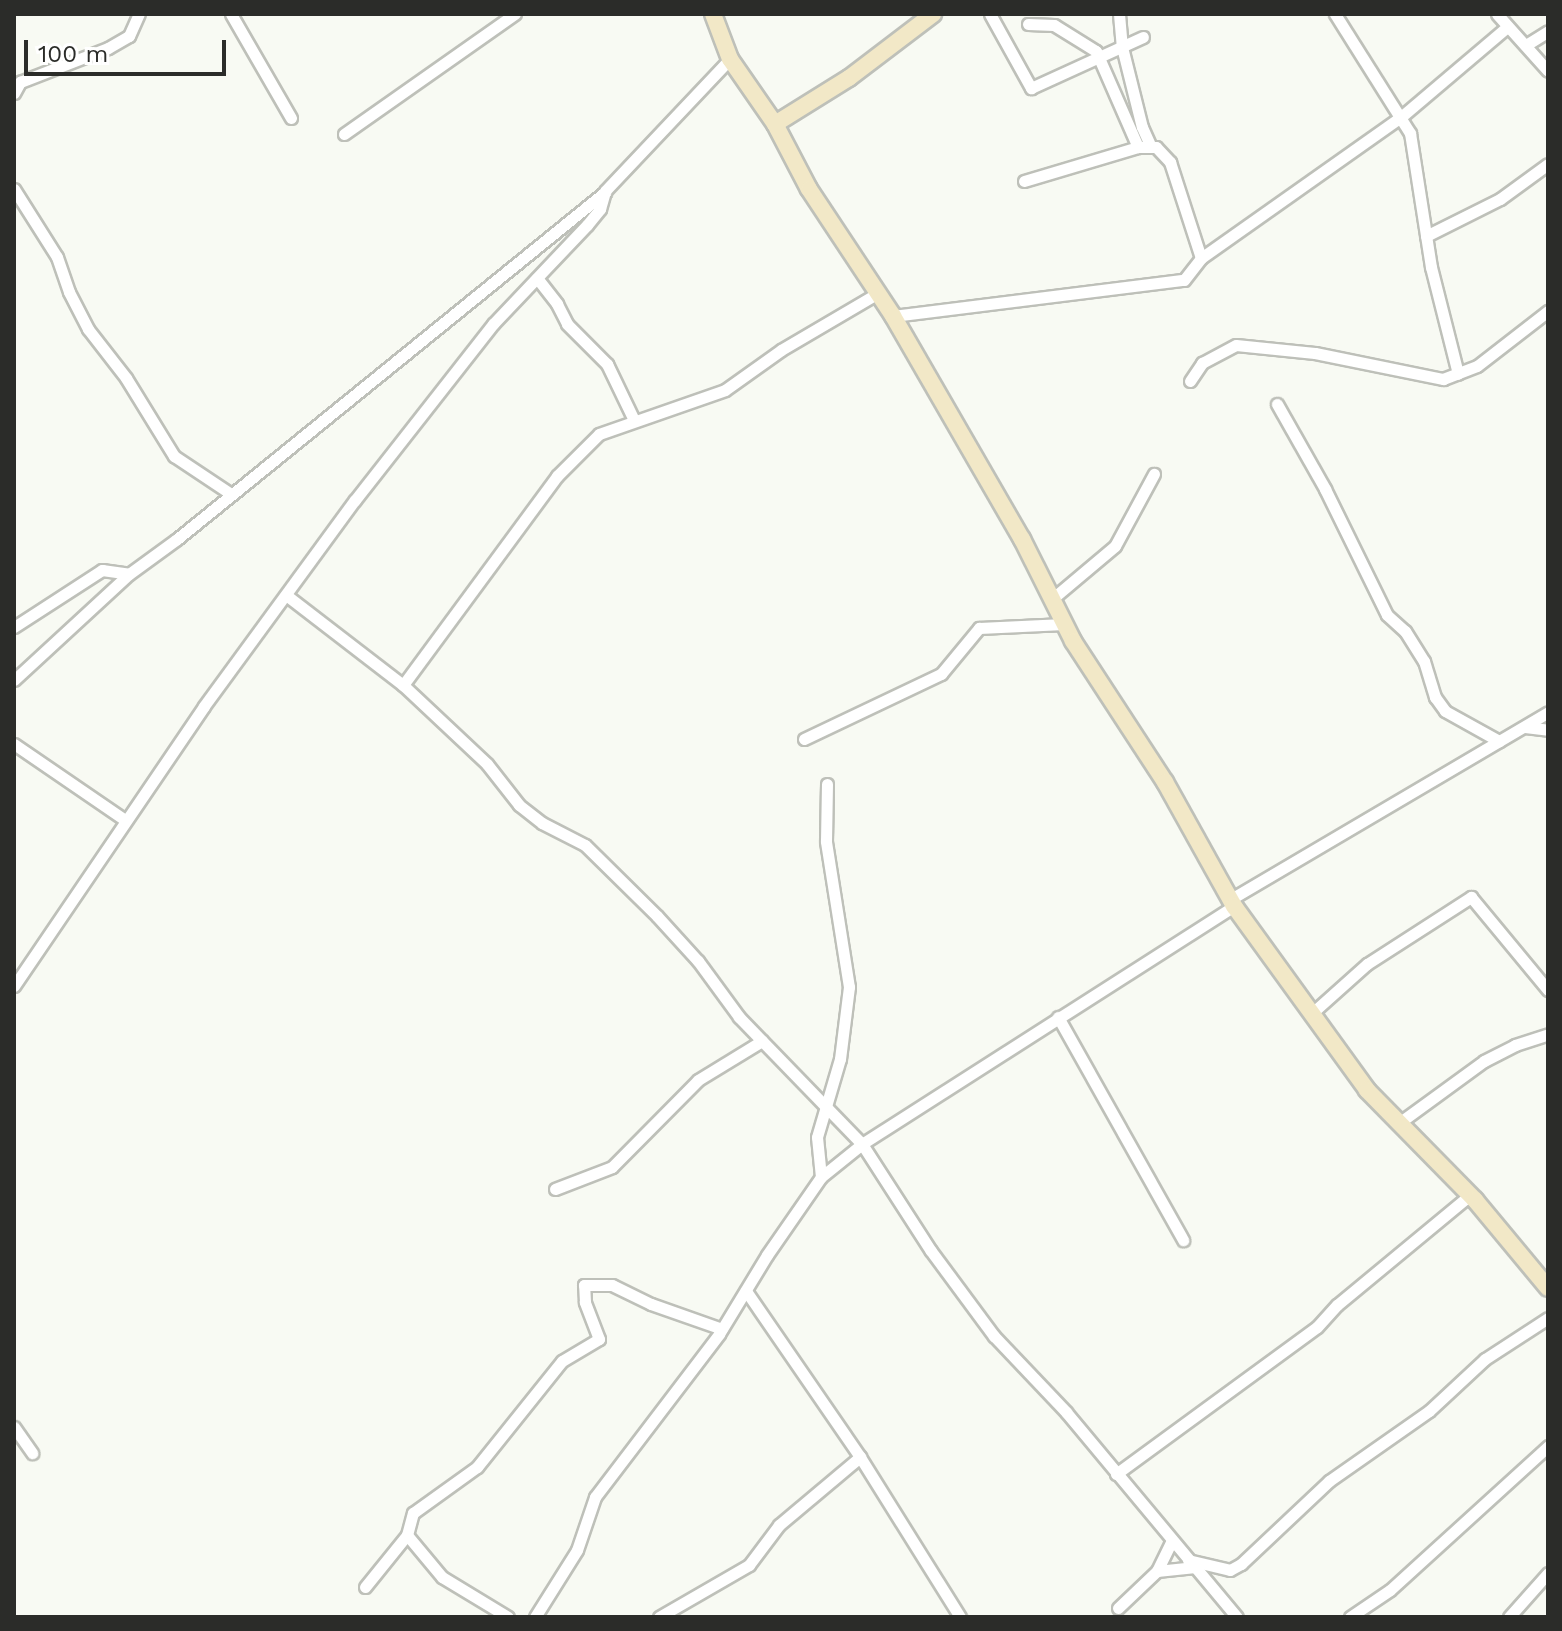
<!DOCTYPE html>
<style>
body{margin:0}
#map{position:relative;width:1562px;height:1631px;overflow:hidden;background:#f8faf3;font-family:"Work Sans",sans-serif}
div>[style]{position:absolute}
.roads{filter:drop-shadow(2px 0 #bec0b9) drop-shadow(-2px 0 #bec0b9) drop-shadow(0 2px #bec0b9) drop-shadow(0 -2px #bec0b9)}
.street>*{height:11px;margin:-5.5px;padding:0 5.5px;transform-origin:5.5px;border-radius:5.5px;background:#fff}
.secondary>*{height:16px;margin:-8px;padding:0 8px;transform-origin:8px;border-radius:8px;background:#f2e8c7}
span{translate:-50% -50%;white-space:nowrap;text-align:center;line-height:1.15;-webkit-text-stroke:6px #fff;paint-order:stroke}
.frame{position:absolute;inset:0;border:16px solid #2b2c29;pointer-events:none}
.scale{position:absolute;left:24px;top:40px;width:202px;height:36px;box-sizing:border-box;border:4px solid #2b2c29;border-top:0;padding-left:10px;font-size:24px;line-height:28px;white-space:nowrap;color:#2b2c29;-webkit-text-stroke:6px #fff;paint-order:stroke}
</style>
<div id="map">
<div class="roads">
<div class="street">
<div style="left:231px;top:14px;width:120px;rotate:60deg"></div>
<div style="left:990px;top:14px;width:85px;rotate:61deg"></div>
<div style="left:1031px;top:88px;width:123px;rotate:-24.5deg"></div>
<div style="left:1119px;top:14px;width:33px;rotate:85deg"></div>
<div style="left:1122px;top:47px;width:82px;rotate:76deg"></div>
<div style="left:1142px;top:127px;width:22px;rotate:66deg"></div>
<div style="left:1335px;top:14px;width:141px;rotate:57.8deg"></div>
<div style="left:1410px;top:133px;width:136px;rotate:81.1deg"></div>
<div style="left:1431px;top:267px;width:110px;rotate:75.8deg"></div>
<div style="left:1497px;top:14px;width:76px;rotate:48.2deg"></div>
<div style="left:1028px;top:24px;width:26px;rotate:2deg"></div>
<div style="left:1054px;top:25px;width:49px;rotate:31.8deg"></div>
<div style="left:1096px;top:51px;width:105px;rotate:66.4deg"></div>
<div style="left:1526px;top:45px;width:26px;rotate:-32deg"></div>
<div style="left:14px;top:93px;width:13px;rotate:-61deg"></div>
<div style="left:20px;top:82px;width:94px;rotate:-21.1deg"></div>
<div style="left:108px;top:48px;width:24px;rotate:-30deg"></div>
<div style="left:129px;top:36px;width:24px;rotate:-66deg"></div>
<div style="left:344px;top:134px;width:209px;rotate:-35.1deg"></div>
<div style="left:1024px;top:181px;width:119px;rotate:-16.6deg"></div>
<div style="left:1138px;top:147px;width:18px"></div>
<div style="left:1156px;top:147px;width:21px;rotate:47deg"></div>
<div style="left:1170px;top:162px;width:101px;rotate:72.1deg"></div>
<div style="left:14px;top:189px;width:80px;rotate:57.7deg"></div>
<div style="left:57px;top:257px;width:37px;rotate:71deg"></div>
<div style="left:69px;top:292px;width:42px;rotate:62.8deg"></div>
<div style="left:88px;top:329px;width:62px;rotate:52.2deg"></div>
<div style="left:126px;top:378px;width:92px;rotate:58.4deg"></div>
<div style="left:174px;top:456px;width:69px;rotate:33.7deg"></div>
<div style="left:1426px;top:236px;width:83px;rotate:-26.6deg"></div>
<div style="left:1500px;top:199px;width:59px;rotate:-36.1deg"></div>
<div style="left:537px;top:278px;width:33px;rotate:52deg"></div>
<div style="left:557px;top:304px;width:22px;rotate:63deg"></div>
<div style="left:567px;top:324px;width:57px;rotate:45deg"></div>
<div style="left:607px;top:364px;width:62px;rotate:64.3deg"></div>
<div style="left:893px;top:316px;width:293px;rotate:-7.1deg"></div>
<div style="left:1184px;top:280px;width:28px;rotate:-52deg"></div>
<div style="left:1201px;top:258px;width:245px;rotate:-35.2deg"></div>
<div style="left:1401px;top:117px;width:139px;rotate:-40.3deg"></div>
<div style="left:1190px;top:381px;width:22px;rotate:-56deg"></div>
<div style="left:1202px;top:363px;width:38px;rotate:-28deg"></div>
<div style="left:1236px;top:345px;width:79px;rotate:5.8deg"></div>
<div style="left:1315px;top:353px;width:131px;rotate:11.5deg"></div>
<div style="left:1443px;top:379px;width:36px;rotate:-21deg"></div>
<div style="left:1477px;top:366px;width:90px;rotate:-37.8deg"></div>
<div style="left:1277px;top:404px;width:98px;rotate:60.5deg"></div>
<div style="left:1325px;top:489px;width:140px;rotate:63.8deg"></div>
<div style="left:1387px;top:615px;width:24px;rotate:42deg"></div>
<div style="left:1405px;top:631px;width:36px;rotate:58deg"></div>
<div style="left:1424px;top:661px;width:38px;rotate:73deg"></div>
<div style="left:1435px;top:697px;width:17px;rotate:54deg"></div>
<div style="left:1445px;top:711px;width:62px;rotate:29.1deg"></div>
<div style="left:286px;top:595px;width:148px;rotate:37.6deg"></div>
<div style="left:403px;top:685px;width:115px;rotate:43.2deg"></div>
<div style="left:487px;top:764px;width:52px;rotate:52deg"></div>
<div style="left:519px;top:805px;width:29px;rotate:38deg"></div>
<div style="left:542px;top:823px;width:48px;rotate:27.1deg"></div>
<div style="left:585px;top:845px;width:101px;rotate:44.6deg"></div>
<div style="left:657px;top:916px;width:61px;rotate:47.7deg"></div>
<div style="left:698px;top:961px;width:69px;rotate:53.8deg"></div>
<div style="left:739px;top:1017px;width:177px;rotate:45.9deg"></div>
<div style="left:862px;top:1144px;width:127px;rotate:57.2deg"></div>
<div style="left:931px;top:1251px;width:106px;rotate:53.5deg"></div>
<div style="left:994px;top:1336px;width:105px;rotate:46.5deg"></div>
<div style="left:1066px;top:1412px;width:267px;rotate:50.2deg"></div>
<div style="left:1052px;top:599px;width:82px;rotate:-40.1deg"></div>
<div style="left:1115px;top:546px;width:82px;rotate:-61.6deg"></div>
<div style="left:14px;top:627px;width:105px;rotate:-32.9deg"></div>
<div style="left:102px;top:570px;width:27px;rotate:8deg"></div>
<div style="left:129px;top:574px;width:59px;rotate:-36.1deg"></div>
<div style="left:177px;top:539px;width:551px;rotate:-39.03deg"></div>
<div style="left:14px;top:680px;width:156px;rotate:-42.7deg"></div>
<div style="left:403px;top:685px;width:260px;rotate:-53.6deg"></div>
<div style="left:557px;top:476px;width:59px;rotate:-45deg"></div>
<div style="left:599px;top:434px;width:133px;rotate:-19.2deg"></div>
<div style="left:725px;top:390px;width:69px;rotate:-35.5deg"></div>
<div style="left:781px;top:350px;width:113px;rotate:-30.4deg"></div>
<div style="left:1525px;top:727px;width:23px;rotate:7deg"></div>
<div style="left:804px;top:739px;width:152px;rotate:-25.4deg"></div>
<div style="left:941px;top:674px;width:60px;rotate:-50.4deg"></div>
<div style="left:979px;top:628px;width:85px;rotate:-2.7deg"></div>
<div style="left:14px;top:744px;width:135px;rotate:34.4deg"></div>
<div style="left:1231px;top:899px;width:368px;rotate:-30.5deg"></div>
<div style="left:14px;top:986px;width:338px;rotate:-55.8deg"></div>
<div style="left:204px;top:706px;width:255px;rotate:-53.8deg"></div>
<div style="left:355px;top:500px;width:224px;rotate:-51.9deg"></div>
<div style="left:493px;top:324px;width:137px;rotate:-46.5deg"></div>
<div style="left:587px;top:225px;width:21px;rotate:-51deg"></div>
<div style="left:600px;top:209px;width:19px;rotate:-74deg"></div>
<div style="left:605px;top:191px;width:182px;rotate:-46.6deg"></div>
<div style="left:1311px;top:1014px;width:75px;rotate:-41.8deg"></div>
<div style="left:1367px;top:964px;width:124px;rotate:-32.8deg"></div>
<div style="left:1471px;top:897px;width:121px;rotate:50.4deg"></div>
<div style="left:1058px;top:1017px;width:256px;rotate:60.7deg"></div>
<div style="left:1399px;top:1123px;width:105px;rotate:-36.1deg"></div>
<div style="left:1484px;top:1061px;width:35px;rotate:-27deg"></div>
<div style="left:1515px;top:1045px;width:35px;rotate:-18deg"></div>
<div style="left:821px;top:1177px;width:40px;rotate:-95.7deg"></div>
<div style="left:817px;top:1137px;width:81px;rotate:-73.6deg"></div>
<div style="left:840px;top:1059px;width:73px;rotate:-82.9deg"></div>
<div style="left:849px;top:987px;width:148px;rotate:-99deg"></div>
<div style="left:826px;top:841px;width:57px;rotate:-89deg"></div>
<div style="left:555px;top:1189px;width:61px;rotate:-21.1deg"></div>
<div style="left:612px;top:1167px;width:122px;rotate:-45.3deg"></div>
<div style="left:698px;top:1080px;width:75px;rotate:-31.4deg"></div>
<div style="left:746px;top:1291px;width:201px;rotate:55.5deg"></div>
<div style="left:860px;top:1457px;width:189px;rotate:58deg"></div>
<div style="left:14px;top:1427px;width:32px;rotate:55deg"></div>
<div style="left:1116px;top:1474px;width:249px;rotate:-36.2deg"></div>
<div style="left:1317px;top:1327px;width:30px;rotate:-48deg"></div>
<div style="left:1337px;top:1305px;width:173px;rotate:-39.6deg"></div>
<div style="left:407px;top:1535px;width:55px;rotate:50.2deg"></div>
<div style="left:442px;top:1577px;width:77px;rotate:31.2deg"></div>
<div style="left:1188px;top:1560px;width:43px;rotate:13.4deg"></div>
<div style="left:1230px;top:1570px;width:13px;rotate:-29deg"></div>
<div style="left:1241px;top:1564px;width:121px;rotate:-43.3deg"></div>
<div style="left:1329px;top:1481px;width:122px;rotate:-35deg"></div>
<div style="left:1429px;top:1411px;width:76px;rotate:-42.9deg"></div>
<div style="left:1485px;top:1359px;width:75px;rotate:-33.1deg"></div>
<div style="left:1157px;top:1571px;width:36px;rotate:-6deg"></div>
<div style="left:365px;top:1587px;width:67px;rotate:-51.1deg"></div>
<div style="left:407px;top:1535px;width:23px;rotate:-75deg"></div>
<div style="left:413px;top:1513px;width:79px;rotate:-35.7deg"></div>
<div style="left:477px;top:1467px;width:136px;rotate:-51.3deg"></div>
<div style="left:562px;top:1361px;width:43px;rotate:-30.7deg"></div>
<div style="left:599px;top:1339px;width:40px;rotate:-111deg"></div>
<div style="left:585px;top:1302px;width:17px;rotate:-93deg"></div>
<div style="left:584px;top:1285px;width:28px"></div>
<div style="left:612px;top:1285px;width:43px;rotate:26deg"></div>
<div style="left:651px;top:1304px;width:75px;rotate:19.4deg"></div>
<div style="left:1118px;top:1608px;width:54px;rotate:-43.5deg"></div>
<div style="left:1157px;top:1571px;width:32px;rotate:-64deg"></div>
<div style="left:535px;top:1617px;width:79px;rotate:-57.9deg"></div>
<div style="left:577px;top:1550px;width:56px;rotate:-71.2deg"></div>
<div style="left:595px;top:1497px;width:205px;rotate:-52.7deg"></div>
<div style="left:719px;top:1334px;width:92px;rotate:-58.7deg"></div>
<div style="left:767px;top:1255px;width:95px;rotate:-55.3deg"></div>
<div style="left:821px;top:1177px;width:53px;rotate:-38.8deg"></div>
<div style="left:862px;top:1144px;width:442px;rotate:-32.6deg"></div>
<div style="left:659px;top:1617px;width:104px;rotate:-30deg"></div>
<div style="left:749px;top:1565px;width:50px;rotate:-53.1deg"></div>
<div style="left:779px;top:1525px;width:106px;rotate:-40deg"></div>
<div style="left:1350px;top:1617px;width:48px;rotate:-34deg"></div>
<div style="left:1390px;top:1590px;width:214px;rotate:-42.3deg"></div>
<div style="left:1509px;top:1617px;width:59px;rotate:-48.4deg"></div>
</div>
<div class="secondary">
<div style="left:713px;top:14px;width:48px;rotate:69.3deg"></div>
<div style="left:730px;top:59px;width:79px;rotate:55.3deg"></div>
<div style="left:775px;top:124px;width:73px;rotate:62.4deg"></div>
<div style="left:809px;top:189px;width:152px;rotate:56.5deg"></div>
<div style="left:893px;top:316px;width:258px;rotate:60deg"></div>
<div style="left:1022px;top:539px;width:114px;rotate:63.4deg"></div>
<div style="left:1073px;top:641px;width:168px;rotate:56.9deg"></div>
<div style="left:1165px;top:782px;width:142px;rotate:60.9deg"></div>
<div style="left:1234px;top:906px;width:227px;rotate:54.1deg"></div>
<div style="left:1367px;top:1090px;width:154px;rotate:45.5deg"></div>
<div style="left:1475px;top:1200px;width:114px;rotate:50.3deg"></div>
<div style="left:775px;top:124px;width:87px;rotate:-31.9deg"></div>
<div style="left:849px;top:78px;width:106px;rotate:-37.3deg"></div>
</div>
</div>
<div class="frame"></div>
<div class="scale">100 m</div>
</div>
